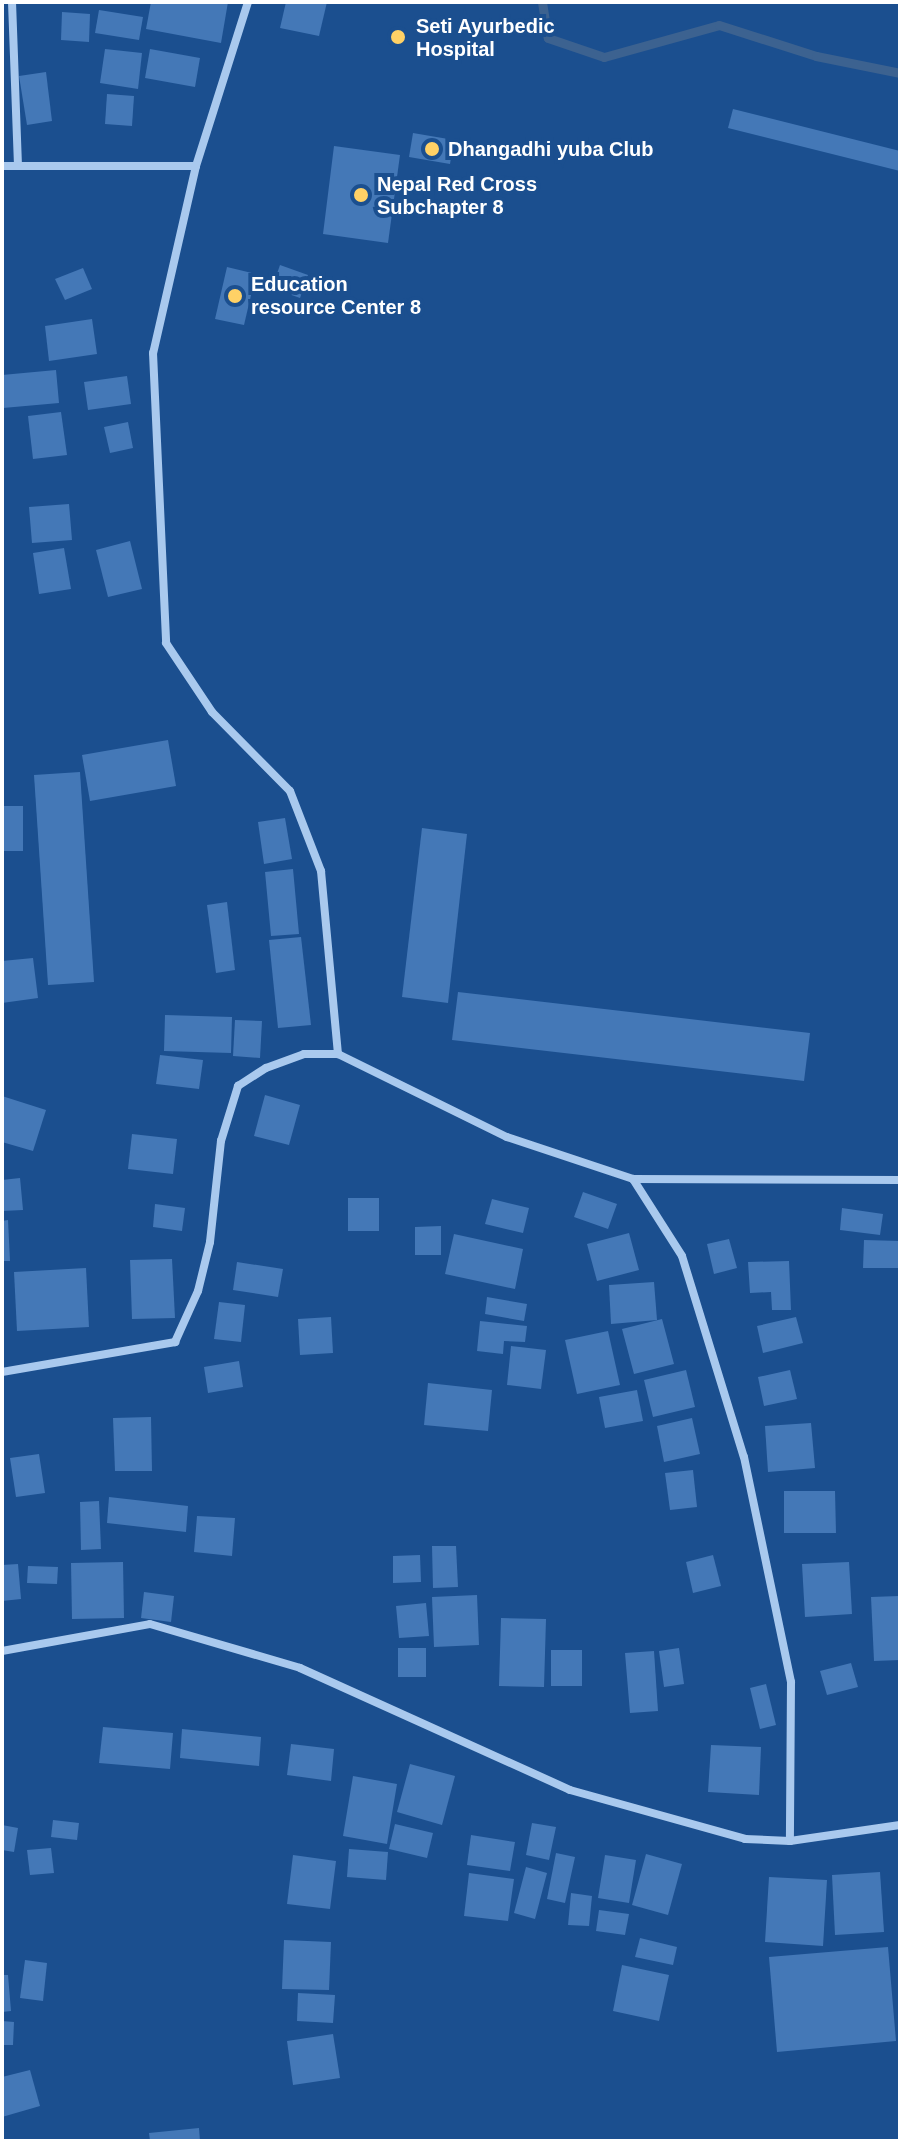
<!DOCTYPE html>
<style>
body{margin:0}
#map{position:relative;width:902px;height:2143px;overflow:hidden;background:#1b4f8f;font-family:Helvetica,sans-serif}
div>[style]{position:absolute}
.stream>*{height:9px;margin:-4.5px;padding:0 4.5px;transform-origin:4.5px;border-radius:4.5px;background:#3c6290}
.building>*{inset:0;background:#4478b7}
.street>*{height:8px;margin:-4px;padding:0 4px;transform-origin:4px;border-radius:4px;background:#a9c9ee}
.dots>*{width:22px;height:22px;translate:-50% -50%;box-sizing:border-box;border:4px solid #1b4f8f;border-radius:50%}
span{translate:-50% -50%;white-space:nowrap;text-align:center;line-height:1.15;-webkit-text-stroke:8px #1b4f8f;paint-order:stroke}
.poi-label{font-size:20px;color:#fff;font-weight:700}
.left{translate:0 -50%;text-align:left}
.frame{position:absolute;inset:0;border:4px solid #fff;pointer-events:none}
</style>
<div id="map">
<div class="stream">
<div style="left:542px;top:2px;width:36px;rotate:81deg"></div>
<div style="left:548px;top:38px;width:59px;rotate:18.7deg"></div>
<div style="left:604px;top:57px;width:119px;rotate:-15.5deg"></div>
<div style="left:719px;top:25px;width:102px;rotate:17.7deg"></div>
<div style="left:816px;top:56px;width:86px;rotate:11.4deg"></div>
</div>
<div class="building">
<div style="clip-path:polygon(151px 2px,228px 2px,221px 43px,146px 29px)"></div>
<div style="clip-path:polygon(286px 2px,327px 2px,319px 36px,280px 28px)"></div>
<div style="clip-path:polygon(99px 10px,143px 17px,139px 40px,95px 33px)"></div>
<div style="clip-path:polygon(62px 12px,90px 14px,89px 42px,61px 40px)"></div>
<div style="clip-path:polygon(105px 49px,142px 53px,138px 89px,100px 83px)"></div>
<div style="clip-path:polygon(150px 49px,200px 58px,195px 87px,145px 78px)"></div>
<div style="clip-path:polygon(46px 72px,52px 121px,27px 125px,19px 76px)"></div>
<div style="clip-path:polygon(107px 94px,134px 96px,132px 126px,105px 124px)"></div>
<div style="clip-path:polygon(733px 109px,900px 151px,900px 171px,728px 128px)"></div>
<div style="clip-path:polygon(413px 133px,454px 140px,450px 164px,409px 157px)"></div>
<div style="clip-path:polygon(334px 146px,400px 155px,388px 243px,323px 234px)"></div>
<div style="clip-path:polygon(280px 265px,308px 275px,300px 298px,272px 288px)"></div>
<div style="clip-path:polygon(227px 267px,256px 274px,244px 325px,215px 319px)"></div>
<div style="clip-path:polygon(83px 268px,92px 289px,65px 300px,55px 279px)"></div>
<div style="clip-path:polygon(92px 319px,97px 354px,49px 361px,45px 326px)"></div>
<div style="clip-path:polygon(56px 370px,59px 403px,3px 408px,2px 375px)"></div>
<div style="clip-path:polygon(127px 376px,131px 404px,88px 410px,84px 382px)"></div>
<div style="clip-path:polygon(61px 412px,67px 455px,33px 459px,28px 416px)"></div>
<div style="clip-path:polygon(128px 422px,133px 448px,110px 453px,104px 427px)"></div>
<div style="clip-path:polygon(69px 504px,72px 540px,32px 543px,29px 507px)"></div>
<div style="clip-path:polygon(130px 541px,142px 589px,108px 597px,96px 550px)"></div>
<div style="clip-path:polygon(64px 548px,71px 589px,39px 594px,33px 553px)"></div>
<div style="clip-path:polygon(168px 740px,176px 786px,90px 801px,82px 755px)"></div>
<div style="clip-path:polygon(80px 772px,94px 982px,48px 985px,34px 775px)"></div>
<div style="clip-path:polygon(2px 806px,23px 806px,23px 851px,2px 851px)"></div>
<div style="clip-path:polygon(285px 818px,292px 859px,264px 864px,258px 822px)"></div>
<div style="clip-path:polygon(422px 828px,467px 834px,448px 1003px,402px 997px)"></div>
<div style="clip-path:polygon(293px 869px,299px 934px,271px 936px,265px 872px)"></div>
<div style="clip-path:polygon(227px 902px,235px 970px,216px 973px,207px 905px)"></div>
<div style="clip-path:polygon(301px 937px,311px 1025px,278px 1028px,269px 940px)"></div>
<div style="clip-path:polygon(33px 958px,38px 998px,2px 1003px,2px 961px)"></div>
<div style="clip-path:polygon(458px 992px,810px 1033px,804px 1081px,452px 1040px)"></div>
<div style="clip-path:polygon(165px 1015px,232px 1017px,231px 1053px,164px 1051px)"></div>
<div style="clip-path:polygon(235px 1020px,262px 1021px,260px 1058px,233px 1056px)"></div>
<div style="clip-path:polygon(160px 1055px,203px 1060px,199px 1089px,156px 1084px)"></div>
<div style="clip-path:polygon(265px 1095px,300px 1105px,289px 1145px,254px 1136px)"></div>
<div style="clip-path:polygon(2px 1096px,46px 1110px,33px 1151px,2px 1142px)"></div>
<div style="clip-path:polygon(132px 1134px,177px 1139px,173px 1174px,128px 1169px)"></div>
<div style="clip-path:polygon(20px 1178px,23px 1210px,2px 1211px,2px 1180px)"></div>
<div style="clip-path:polygon(583px 1192px,617px 1204px,608px 1229px,574px 1217px)"></div>
<div style="clip-path:polygon(348px 1198px,379px 1198px,379px 1231px,348px 1231px)"></div>
<div style="clip-path:polygon(492px 1199px,529px 1208px,523px 1233px,485px 1224px)"></div>
<div style="clip-path:polygon(155px 1204px,185px 1208px,182px 1231px,153px 1227px)"></div>
<div style="clip-path:polygon(842px 1208px,883px 1214px,880px 1235px,840px 1230px)"></div>
<div style="clip-path:polygon(8px 1220px,10px 1261px,2px 1261px,2px 1221px)"></div>
<div style="clip-path:polygon(441px 1226px,441px 1255px,415px 1255px,415px 1227px)"></div>
<div style="clip-path:polygon(629px 1233px,639px 1270px,597px 1281px,587px 1244px)"></div>
<div style="clip-path:polygon(454px 1234px,523px 1249px,515px 1289px,445px 1274px)"></div>
<div style="clip-path:polygon(729px 1239px,737px 1268px,714px 1274px,707px 1244px)"></div>
<div style="clip-path:polygon(864px 1240px,900px 1241px,900px 1268px,863px 1268px)"></div>
<div style="clip-path:polygon(172px 1259px,175px 1318px,132px 1319px,130px 1260px)"></div>
<div style="clip-path:polygon(789px 1261px,791px 1310px,772px 1310px,771px 1292px,750px 1293px,748px 1262px)"></div>
<div style="clip-path:polygon(237px 1262px,283px 1269px,278px 1297px,233px 1290px)"></div>
<div style="clip-path:polygon(86px 1268px,89px 1327px,17px 1331px,14px 1272px)"></div>
<div style="clip-path:polygon(654px 1282px,657px 1320px,611px 1324px,609px 1285px)"></div>
<div style="clip-path:polygon(487px 1297px,527px 1304px,524px 1321px,485px 1314px)"></div>
<div style="clip-path:polygon(219px 1302px,245px 1305px,241px 1342px,214px 1339px)"></div>
<div style="clip-path:polygon(331px 1317px,333px 1353px,300px 1355px,298px 1319px)"></div>
<div style="clip-path:polygon(796px 1317px,803px 1343px,763px 1353px,757px 1326px)"></div>
<div style="clip-path:polygon(662px 1319px,674px 1364px,634px 1374px,622px 1329px)"></div>
<div style="clip-path:polygon(480px 1321px,527px 1326px,525px 1342px,504px 1341px,503px 1354px,477px 1351px)"></div>
<div style="clip-path:polygon(608px 1331px,620px 1385px,577px 1394px,565px 1340px)"></div>
<div style="clip-path:polygon(511px 1346px,546px 1350px,541px 1389px,507px 1385px)"></div>
<div style="clip-path:polygon(239px 1361px,243px 1387px,208px 1393px,204px 1367px)"></div>
<div style="clip-path:polygon(686px 1370px,695px 1407px,653px 1417px,644px 1380px)"></div>
<div style="clip-path:polygon(790px 1370px,797px 1399px,764px 1406px,758px 1377px)"></div>
<div style="clip-path:polygon(428px 1383px,492px 1390px,488px 1431px,424px 1425px)"></div>
<div style="clip-path:polygon(637px 1390px,643px 1421px,605px 1428px,599px 1397px)"></div>
<div style="clip-path:polygon(151px 1417px,152px 1471px,115px 1471px,113px 1418px)"></div>
<div style="clip-path:polygon(692px 1418px,700px 1454px,664px 1462px,657px 1426px)"></div>
<div style="clip-path:polygon(811px 1423px,815px 1468px,768px 1472px,765px 1426px)"></div>
<div style="clip-path:polygon(39px 1454px,45px 1493px,16px 1497px,10px 1458px)"></div>
<div style="clip-path:polygon(693px 1470px,697px 1507px,670px 1510px,665px 1473px)"></div>
<div style="clip-path:polygon(784px 1491px,835px 1491px,836px 1533px,784px 1533px)"></div>
<div style="clip-path:polygon(109px 1497px,188px 1506px,186px 1532px,107px 1523px)"></div>
<div style="clip-path:polygon(99px 1501px,101px 1549px,81px 1550px,80px 1502px)"></div>
<div style="clip-path:polygon(197px 1516px,235px 1518px,232px 1556px,194px 1552px)"></div>
<div style="clip-path:polygon(432px 1546px,456px 1546px,458px 1587px,433px 1588px)"></div>
<div style="clip-path:polygon(420px 1555px,421px 1582px,393px 1583px,393px 1556px)"></div>
<div style="clip-path:polygon(713px 1555px,721px 1586px,693px 1593px,686px 1562px)"></div>
<div style="clip-path:polygon(123px 1562px,124px 1618px,72px 1619px,71px 1563px)"></div>
<div style="clip-path:polygon(849px 1562px,852px 1614px,805px 1617px,802px 1564px)"></div>
<div style="clip-path:polygon(18px 1564px,21px 1599px,2px 1601px,2px 1565px)"></div>
<div style="clip-path:polygon(28px 1566px,58px 1567px,57px 1584px,27px 1583px)"></div>
<div style="clip-path:polygon(144px 1592px,174px 1596px,171px 1622px,141px 1618px)"></div>
<div style="clip-path:polygon(477px 1595px,479px 1645px,434px 1647px,432px 1597px)"></div>
<div style="clip-path:polygon(899px 1596px,900px 1660px,874px 1661px,871px 1597px)"></div>
<div style="clip-path:polygon(426px 1603px,429px 1636px,399px 1638px,396px 1606px)"></div>
<div style="clip-path:polygon(501px 1618px,546px 1619px,544px 1687px,499px 1686px)"></div>
<div style="clip-path:polygon(398px 1648px,426px 1648px,426px 1677px,398px 1677px)"></div>
<div style="clip-path:polygon(679px 1648px,684px 1684px,664px 1687px,659px 1651px)"></div>
<div style="clip-path:polygon(551px 1650px,582px 1650px,582px 1686px,551px 1686px)"></div>
<div style="clip-path:polygon(654px 1651px,658px 1711px,630px 1713px,625px 1653px)"></div>
<div style="clip-path:polygon(851px 1663px,858px 1687px,827px 1695px,820px 1671px)"></div>
<div style="clip-path:polygon(766px 1684px,776px 1725px,760px 1729px,750px 1688px)"></div>
<div style="clip-path:polygon(103px 1727px,173px 1733px,170px 1769px,99px 1763px)"></div>
<div style="clip-path:polygon(182px 1729px,261px 1737px,259px 1766px,180px 1758px)"></div>
<div style="clip-path:polygon(291px 1744px,334px 1749px,331px 1781px,287px 1775px)"></div>
<div style="clip-path:polygon(711px 1745px,761px 1747px,759px 1795px,708px 1792px)"></div>
<div style="clip-path:polygon(410px 1764px,455px 1776px,442px 1825px,397px 1812px)"></div>
<div style="clip-path:polygon(353px 1776px,397px 1784px,387px 1844px,343px 1836px)"></div>
<div style="clip-path:polygon(53px 1820px,79px 1823px,77px 1840px,51px 1837px)"></div>
<div style="clip-path:polygon(532px 1823px,556px 1827px,549px 1860px,526px 1855px)"></div>
<div style="clip-path:polygon(395px 1824px,433px 1833px,427px 1858px,389px 1849px)"></div>
<div style="clip-path:polygon(2px 1825px,18px 1828px,14px 1852px,2px 1850px)"></div>
<div style="clip-path:polygon(471px 1835px,515px 1842px,510px 1871px,467px 1865px)"></div>
<div style="clip-path:polygon(51px 1848px,54px 1873px,30px 1875px,27px 1850px)"></div>
<div style="clip-path:polygon(349px 1849px,388px 1852px,386px 1880px,347px 1877px)"></div>
<div style="clip-path:polygon(556px 1853px,575px 1857px,565px 1903px,547px 1899px)"></div>
<div style="clip-path:polygon(646px 1854px,682px 1864px,668px 1915px,632px 1905px)"></div>
<div style="clip-path:polygon(293px 1855px,336px 1861px,330px 1909px,287px 1904px)"></div>
<div style="clip-path:polygon(605px 1855px,636px 1860px,629px 1903px,598px 1898px)"></div>
<div style="clip-path:polygon(526px 1867px,547px 1873px,535px 1919px,514px 1913px)"></div>
<div style="clip-path:polygon(880px 1872px,884px 1932px,835px 1935px,832px 1875px)"></div>
<div style="clip-path:polygon(469px 1873px,514px 1879px,508px 1921px,464px 1916px)"></div>
<div style="clip-path:polygon(769px 1877px,827px 1880px,823px 1946px,765px 1942px)"></div>
<div style="clip-path:polygon(571px 1893px,592px 1896px,589px 1926px,568px 1925px)"></div>
<div style="clip-path:polygon(599px 1910px,629px 1914px,625px 1935px,596px 1931px)"></div>
<div style="clip-path:polygon(640px 1938px,677px 1947px,673px 1965px,635px 1957px)"></div>
<div style="clip-path:polygon(284px 1940px,331px 1942px,329px 1990px,282px 1989px)"></div>
<div style="clip-path:polygon(888px 1947px,896px 2041px,777px 2052px,769px 1957px)"></div>
<div style="clip-path:polygon(25px 1960px,47px 1963px,43px 2001px,20px 1998px)"></div>
<div style="clip-path:polygon(622px 1965px,669px 1975px,659px 2021px,613px 2011px)"></div>
<div style="clip-path:polygon(2px 1975px,8px 1975px,11px 2011px,2px 2012px)"></div>
<div style="clip-path:polygon(298px 1993px,335px 1995px,333px 2023px,297px 2021px)"></div>
<div style="clip-path:polygon(2px 2021px,14px 2022px,13px 2045px,2px 2045px)"></div>
<div style="clip-path:polygon(333px 2034px,340px 2078px,293px 2085px,287px 2041px)"></div>
<div style="clip-path:polygon(30px 2070px,40px 2106px,2px 2117px,2px 2077px)"></div>
<div style="clip-path:polygon(199px 2128px,200px 2141px,150px 2141px,149px 2133px)"></div>
</div>
<div class="street">
<div style="left:12px;top:2px;width:161px;rotate:87.9deg"></div>
<div style="left:2px;top:166px;width:194px"></div>
<div style="left:196px;top:166px;width:172px;rotate:-72.4deg"></div>
<div style="left:196px;top:166px;width:192px;rotate:102.9deg"></div>
<div style="left:153px;top:353px;width:290px;rotate:87.4deg"></div>
<div style="left:166px;top:643px;width:83px;rotate:56.3deg"></div>
<div style="left:212px;top:712px;width:111px;rotate:45.4deg"></div>
<div style="left:290px;top:791px;width:86px;rotate:68.8deg"></div>
<div style="left:321px;top:871px;width:184px;rotate:84.7deg"></div>
<div style="left:338px;top:1054px;width:188px;rotate:26.2deg"></div>
<div style="left:507px;top:1137px;width:133px;rotate:18.4deg"></div>
<div style="left:633px;top:1179px;width:91px;rotate:57.5deg"></div>
<div style="left:682px;top:1256px;width:210px;rotate:72.9deg"></div>
<div style="left:744px;top:1457px;width:230px;rotate:78.2deg"></div>
<div style="left:791px;top:1682px;width:159px;rotate:90.4deg"></div>
<div style="left:633px;top:1179px;width:267px;rotate:0.2deg"></div>
<div style="left:2px;top:1372px;width:176px;rotate:-9.8deg"></div>
<div style="left:175px;top:1342px;width:56px;rotate:-65.7deg"></div>
<div style="left:198px;top:1291px;width:50px;rotate:-76.2deg"></div>
<div style="left:210px;top:1242px;width:102px;rotate:-83.8deg"></div>
<div style="left:221px;top:1141px;width:58px;rotate:-72.8deg"></div>
<div style="left:238px;top:1086px;width:33px;rotate:-33deg"></div>
<div style="left:266px;top:1068px;width:40px;rotate:-20.2deg"></div>
<div style="left:304px;top:1054px;width:34px"></div>
<div style="left:2px;top:1651px;width:150px;rotate:-10.3deg"></div>
<div style="left:150px;top:1624px;width:156px;rotate:16.3deg"></div>
<div style="left:300px;top:1668px;width:296px;rotate:24.3deg"></div>
<div style="left:570px;top:1790px;width:182px;rotate:15.6deg"></div>
<div style="left:745px;top:1839px;width:45px;rotate:2.5deg"></div>
<div style="left:790px;top:1841px;width:111px;rotate:-8.3deg"></div>
</div>
<div class="dots">
<div style="left:398px;top:37px;background:#ffd166"></div>
<div style="left:432px;top:149px;background:#ffd166"></div>
<div style="left:361px;top:195px;background:#ffd166"></div>
<div style="left:235px;top:296px;background:#ffd166"></div>
</div>
<div class="poi-label">
<span class="left" style="left:416px;top:38px">Seti Ayurbedic<br>Hospital</span>
<span class="left" style="left:448px;top:149px">Dhangadhi yuba Club</span>
<span class="left" style="left:377px;top:196px">Nepal Red Cross<br>Subchapter 8</span>
<span class="left" style="left:251px;top:296px">Education<br>resource Center 8</span>
</div>
<div class="frame"></div>
</div>
